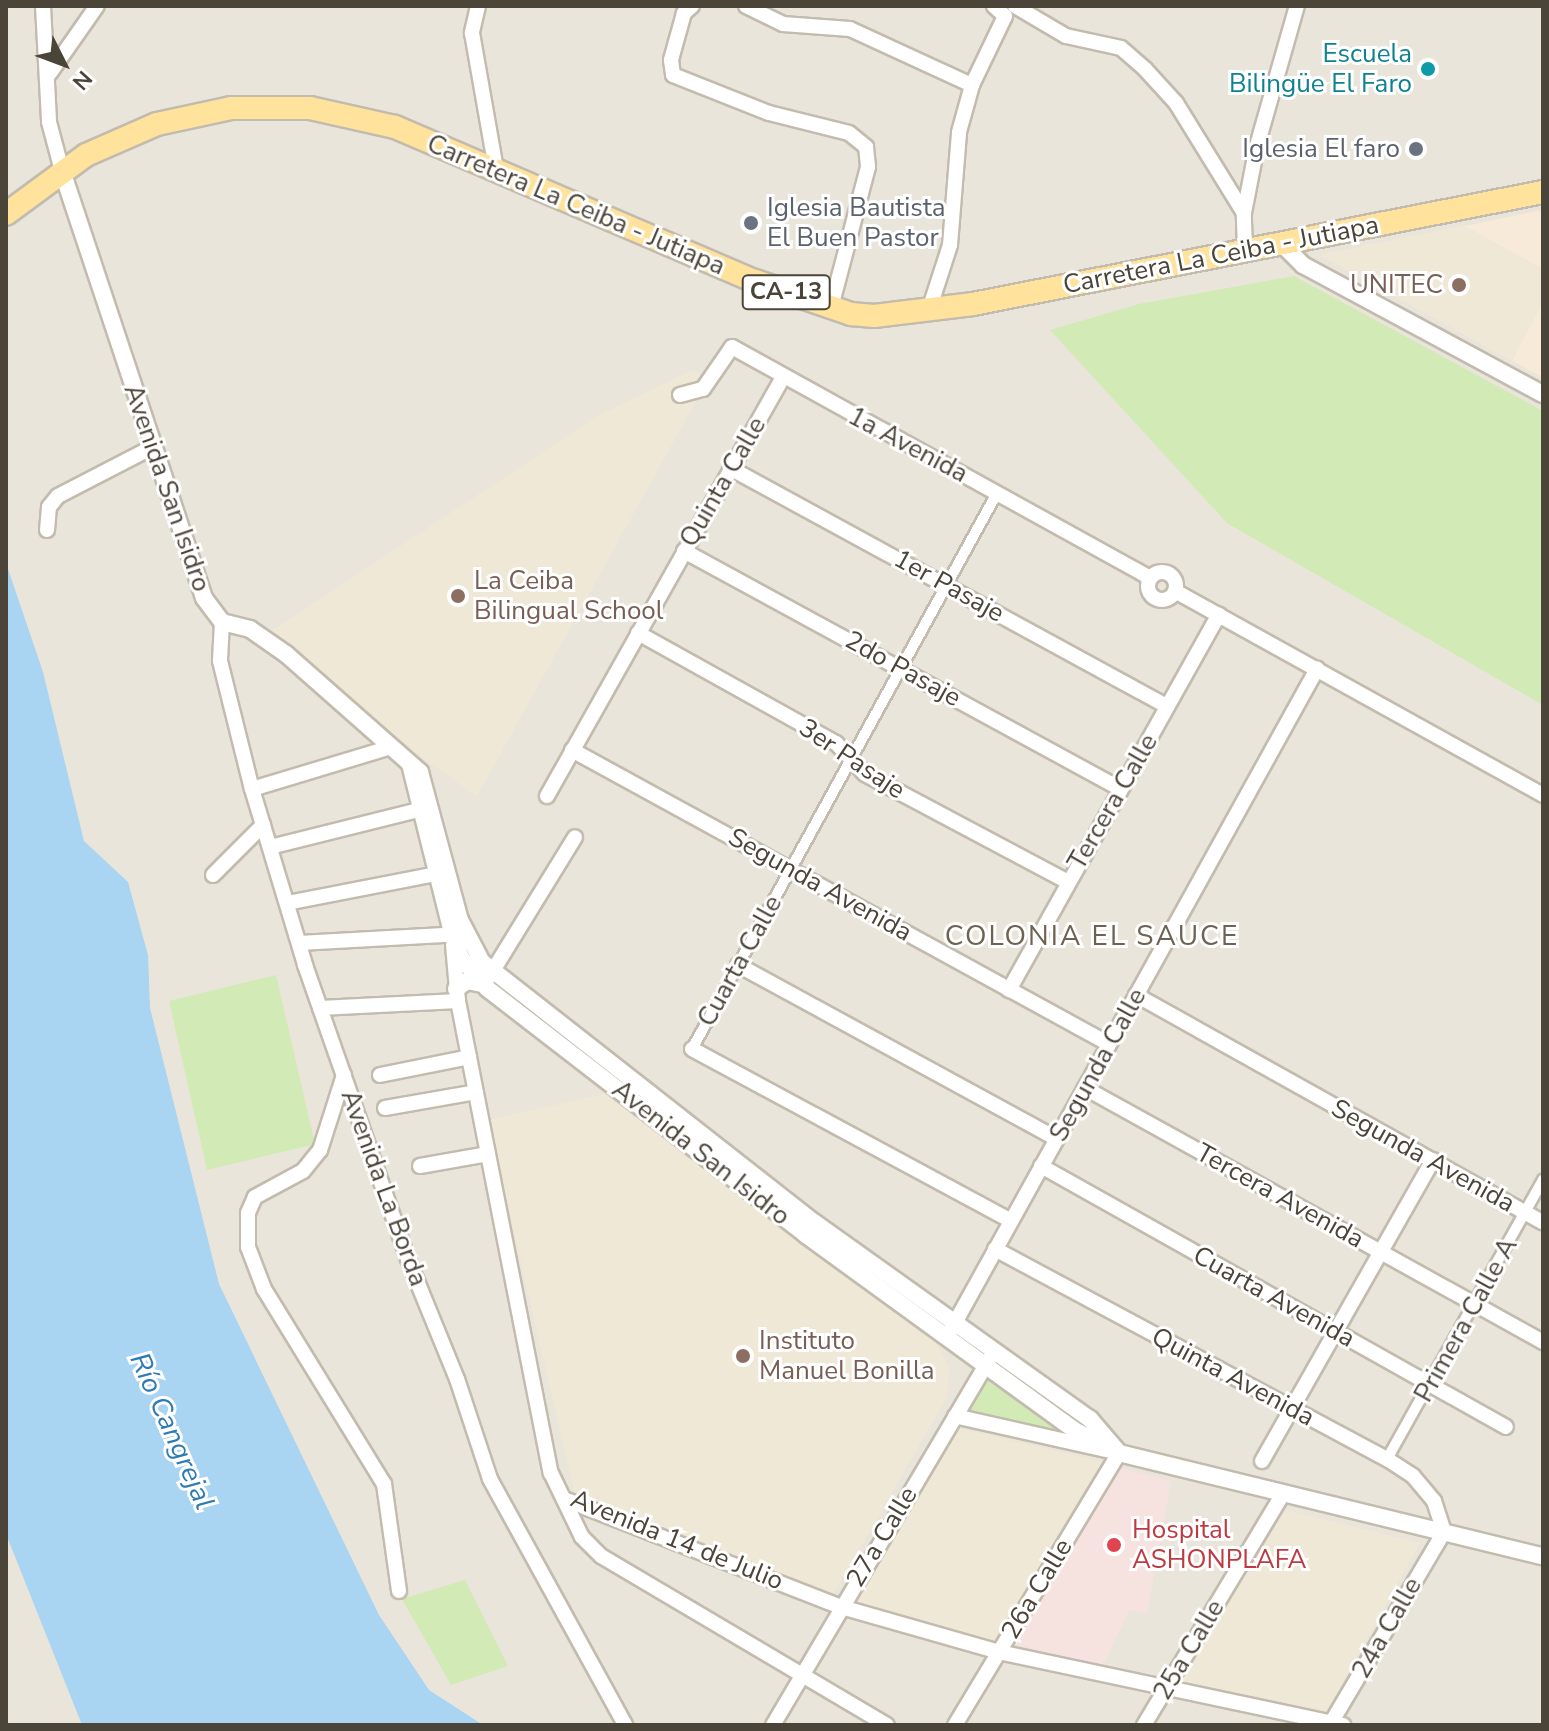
<!DOCTYPE html>
<meta charset="utf-8">
<style>
body{margin:0}
#map{position:relative;width:1549px;height:1731px;overflow:hidden;background:#f6f3ec;font-family:"Nunito Sans",sans-serif}
div>[style]{position:absolute}
.residential>*{inset:0;background:#eae5da}
.commercial>*{inset:0;background:#f7ead8}
.education>*{inset:0;background:#efe8d6}
.medical>*{inset:0;background:#f6e3e0}
.green>*{inset:0;background:#d2eab5}
.water>*{inset:0;background:#a9d4f2}
.roads{filter:drop-shadow(2px 0 #c2bbae) drop-shadow(-2px 0 #c2bbae) drop-shadow(0 2px #c2bbae) drop-shadow(0 -2px #c2bbae)}
.pedestrian>*{height:10px;margin:-5px;padding:0 5px;transform-origin:5px;border-radius:5px;background:#fff}
.minor>*{height:14px;margin:-7px;padding:0 7px;transform-origin:7px;border-radius:7px;background:#fff}
.minor>.ring{margin:-7px;padding:0;box-sizing:content-box;background:none;border:14px solid #fff;border-radius:50%}
.tertiary>*{height:16px;margin:-8px;padding:0 8px;transform-origin:8px;border-radius:8px;background:#fff}
.primary>*{height:22px;margin:-11px;padding:0 11px;transform-origin:11px;border-radius:11px;background:#ffe39c}
.dots>*{width:22px;height:22px;translate:-50% -50%;box-sizing:border-box;border:4px solid #fff;border-radius:50%}
span{translate:-50% -50%;white-space:nowrap;text-align:center;line-height:1.15;-webkit-text-stroke:6px #fff;paint-order:stroke}
.shield-label span{padding:2px 6px;background:#fff;border:2px solid;border-radius:6px;-webkit-text-stroke-width:0}
.shield-label{font-size:24px;color:#4b4439;font-weight:700}
.culture-label{font-size:26px;color:#0d838f}
.right{translate:-100% -50%;text-align:right}
.worship-label{font-size:26px;color:#5b616d}
.left{translate:0 -50%;text-align:left}
.street-label{font-size:26px;color:#4b4439}
.education-label{font-size:26px;color:#785e54}
.health-label{font-size:26px;color:#be3a42}
.neighbourhood-label{font-size:28px;color:#6e6250;letter-spacing:2px}
.water-label{font-size:28px;color:#2e7ab2;font-style:italic}
.frame{position:absolute;inset:0;border:8px solid #4b4439;pointer-events:none}
.north{position:absolute;left:24px;top:24px;width:80px;height:80px;-webkit-text-stroke:6px #fff;paint-order:stroke;rotate:132deg;font-size:22px;font-weight:700;line-height:32px;text-align:center;color:#4b4439}
.north::after{content:'';display:block;margin:auto;width:28px;height:36px;background:#4b4439;clip-path:polygon(50% 0,100% 100%,50% 72%,0 100%)}
</style>
<div id="map">
<div class="residential">
<div style="clip-path:polygon(6px 6px,1543px 6px,1543px 1725px,6px 1725px)"></div>
</div>
<div class="commercial">
<div style="clip-path:polygon(1543px 210px,1543px 378px,1321px 255px)"></div>
</div>
<div class="education">
<div style="clip-path:polygon(1465px 226px,1543px 269px,1543px 302px,1512px 361px,1321px 255px)"></div>
<div style="clip-path:polygon(693px 370px,708px 379px,477px 796px,390px 735px,269px 633px,597px 416px)"></div>
<div style="clip-path:polygon(604px 1094px,937px 1343px,949px 1368px,947px 1397px,832px 1596px,574px 1491px,488px 1120px)"></div>
<div style="clip-path:polygon(958px 1428px,1103px 1462px,994px 1642px,852px 1602px)"></div>
<div style="clip-path:polygon(1281px 1509px,1420px 1543px,1327px 1711px,1180px 1681px)"></div>
</div>
<div class="medical">
<div style="clip-path:polygon(1116px 1467px,1171px 1481px,1147px 1614px,1129px 1610px,1103px 1666px,1009px 1643px)"></div>
</div>
<div class="green">
<div style="clip-path:polygon(1294px 276px,1543px 411px,1543px 705px,1227px 523px,1050px 330px,1139px 304px)"></div>
<div style="clip-path:polygon(276px 975px,315px 1144px,207px 1170px,169px 1001px)"></div>
<div style="clip-path:polygon(988px 1374px,1078px 1437px,966px 1410px)"></div>
<div style="clip-path:polygon(465px 1580px,508px 1666px,451px 1685px,402px 1599px)"></div>
</div>
<div class="water">
<div style="clip-path:polygon(6px 563px,43px 672px,84px 841px,128px 882px,148px 955px,150px 1008px,219px 1284px,379px 1615px,429px 1690px,483px 1725px,82px 1725px,6px 1534px)"></div>
</div>
<div class="roads">
<div class="pedestrian">
<div style="left:692px;top:1049px;width:634px;rotate:-61.25deg"></div>
<div style="left:1387px;top:1459px;width:320px;rotate:-60.8deg"></div>
</div>
<div class="minor">
<div style="left:43px;top:6px;width:116px;rotate:87deg"></div>
<div style="left:49px;top:122px;width:51px;rotate:75.1deg"></div>
<div style="left:478px;top:6px;width:28px;rotate:103deg"></div>
<div style="left:472px;top:33px;width:138px;rotate:80deg"></div>
<div style="left:692px;top:6px;width:11px;rotate:139deg"></div>
<div style="left:684px;top:13px;width:49px;rotate:105.5deg"></div>
<div style="left:671px;top:60px;width:15px;rotate:82deg"></div>
<div style="left:673px;top:75px;width:103px;rotate:21.6deg"></div>
<div style="left:769px;top:113px;width:82px;rotate:14deg"></div>
<div style="left:849px;top:133px;width:22px;rotate:39deg"></div>
<div style="left:866px;top:147px;width:20px;rotate:84deg"></div>
<div style="left:868px;top:167px;width:145px;rotate:104.8deg"></div>
<div style="left:746px;top:6px;width:41px;rotate:25.9deg"></div>
<div style="left:783px;top:24px;width:67px;rotate:4.3deg"></div>
<div style="left:850px;top:29px;width:134px;rotate:24.7deg"></div>
<div style="left:1015px;top:6px;width:59px;rotate:30.5deg"></div>
<div style="left:1066px;top:36px;width:56px;rotate:12.3deg"></div>
<div style="left:1121px;top:48px;width:32px;rotate:41deg"></div>
<div style="left:1145px;top:69px;width:46px;rotate:47.6deg"></div>
<div style="left:1176px;top:103px;width:129px;rotate:58.3deg"></div>
<div style="left:50px;top:73px;width:82px;rotate:-55deg"></div>
<div style="left:1245px;top:250px;width:37px;rotate:-92deg"></div>
<div style="left:1244px;top:213px;width:68px;rotate:-79deg"></div>
<div style="left:1257px;top:146px;width:146px;rotate:-74.1deg"></div>
<div style="left:929px;top:310px;width:68px;rotate:-72.1deg"></div>
<div style="left:950px;top:245px;width:113px;rotate:-85.4deg"></div>
<div style="left:959px;top:132px;width:49px;rotate:-74.5deg"></div>
<div style="left:972px;top:85px;width:76px;rotate:-64.4deg"></div>
<div style="left:1005px;top:16px;width:15px;rotate:-138deg"></div>
<div style="left:680px;top:395px;width:24px;rotate:-15deg"></div>
<div style="left:703px;top:389px;width:51px;rotate:-55.4deg"></div>
<div style="left:732px;top:347px;width:478px;rotate:28.9deg"></div>
<div style="left:730px;top:468px;width:498px;rotate:28.6deg"></div>
<div style="left:47px;top:530px;width:23px;rotate:-85deg"></div>
<div style="left:49px;top:507px;width:14px;rotate:-51deg"></div>
<div style="left:58px;top:496px;width:105px;rotate:-27.3deg"></div>
<div style="left:684px;top:551px;width:497px;rotate:28.6deg"></div>
<div class="ring" style="left:1148px;top:572px;width:14px;height:14px"></div>
<div style="left:1175px;top:591px;width:421px;rotate:29deg"></div>
<div style="left:222px;top:622px;width:39px;rotate:93deg"></div>
<div style="left:220px;top:661px;width:132px;rotate:76deg"></div>
<div style="left:252px;top:789px;width:184px;rotate:73.2deg"></div>
<div style="left:305px;top:965px;width:312px;rotate:70.7deg"></div>
<div style="left:408px;top:1259px;width:130px;rotate:67.8deg"></div>
<div style="left:457px;top:1379px;width:105px;rotate:71.7deg"></div>
<div style="left:490px;top:1479px;width:281px;rotate:61.2deg"></div>
<div style="left:638px;top:633px;width:227px;rotate:29.1deg"></div>
<div style="left:836px;top:743px;width:42px;rotate:46.9deg"></div>
<div style="left:865px;top:774px;width:230px;rotate:28deg"></div>
<div style="left:572px;top:750px;width:612px;rotate:28.7deg"></div>
<div style="left:252px;top:789px;width:145px;rotate:-16.8deg"></div>
<div style="left:547px;top:796px;width:480px;rotate:-60.6deg"></div>
<div style="left:270px;top:847px;width:153px;rotate:-14deg"></div>
<div style="left:213px;top:875px;width:71px;rotate:-45deg"></div>
<div style="left:287px;top:903px;width:152px;rotate:-11deg"></div>
<div style="left:299px;top:943px;width:163px;rotate:-3.2deg"></div>
<div style="left:453px;top:945px;width:56px;rotate:84.9deg"></div>
<div style="left:458px;top:1001px;width:481px;rotate:78.9deg"></div>
<div style="left:551px;top:1473px;width:71px;rotate:64.2deg"></div>
<div style="left:582px;top:1537px;width:27px;rotate:45deg"></div>
<div style="left:601px;top:1556px;width:332px;rotate:30.6deg"></div>
<div style="left:738px;top:965px;width:363px;rotate:28.6deg"></div>
<div style="left:489px;top:977px;width:164px;rotate:-58.4deg"></div>
<div style="left:1009px;top:990px;width:430px;rotate:-60.8deg"></div>
<div style="left:1136px;top:995px;width:466px;rotate:29.2deg"></div>
<div style="left:320px;top:1008px;width:138px;rotate:-2.9deg"></div>
<div style="left:692px;top:1049px;width:362px;rotate:28.3deg"></div>
<div style="left:344px;top:1075px;width:79px;rotate:107.7deg"></div>
<div style="left:320px;top:1150px;width:27px;rotate:129deg"></div>
<div style="left:303px;top:1171px;width:55px;rotate:151.6deg"></div>
<div style="left:255px;top:1197px;width:17px;rotate:114deg"></div>
<div style="left:248px;top:1213px;width:34px;rotate:90deg"></div>
<div style="left:248px;top:1247px;width:45px;rotate:69.1deg"></div>
<div style="left:264px;top:1289px;width:229px;rotate:58.4deg"></div>
<div style="left:384px;top:1484px;width:108px;rotate:82deg"></div>
<div style="left:380px;top:1075px;width:91px;rotate:-11.4deg"></div>
<div style="left:1085px;top:1088px;width:524px;rotate:29.01deg"></div>
<div style="left:385px;top:1108px;width:92px;rotate:-10deg"></div>
<div style="left:420px;top:1166px;width:69px;rotate:-10deg"></div>
<div style="left:1041px;top:1166px;width:533px;rotate:29.31deg"></div>
<div style="left:995px;top:1249px;width:445px;rotate:28.2deg"></div>
<div style="left:1387px;top:1459px;width:31px;rotate:33deg"></div>
<div style="left:1413px;top:1476px;width:33px;rotate:50deg"></div>
<div style="left:1434px;top:1501px;width:33px;rotate:72deg"></div>
<div style="left:1444px;top:1532px;width:224px;rotate:120.6deg"></div>
<div style="left:951px;top:1330px;width:756px;rotate:-61.03deg"></div>
<div style="left:1262px;top:1461px;width:346px;rotate:-60.4deg"></div>
<div style="left:564px;top:1499px;width:297px;rotate:21.3deg"></div>
<div style="left:841px;top:1607px;width:164px;rotate:15.9deg"></div>
<div style="left:999px;top:1652px;width:352px;rotate:12deg"></div>
<div style="left:773px;top:1725px;width:426px;rotate:-59.4deg"></div>
<div style="left:955px;top:1725px;width:318px;rotate:-58.9deg"></div>
<div style="left:1119px;top:1453px;width:168px;rotate:-167.3deg"></div>
<div style="left:1144px;top:1725px;width:270px;rotate:-59deg"></div>
</div>
<div class="tertiary">
<div style="left:62px;top:171px;width:450px;rotate:71.6deg"></div>
<div style="left:204px;top:598px;width:30px;rotate:53deg"></div>
<div style="left:222px;top:622px;width:29px;rotate:14deg"></div>
<div style="left:250px;top:629px;width:44px;rotate:34.8deg"></div>
<div style="left:286px;top:654px;width:179px;rotate:41.4deg"></div>
<div style="left:420px;top:772px;width:153px;rotate:74.9deg"></div>
<div style="left:460px;top:920px;width:47px;rotate:62.4deg"></div>
<div style="left:482px;top:962px;width:423px;rotate:38.1deg"></div>
<div style="left:815px;top:1223px;width:338px;rotate:35.5deg"></div>
<div style="left:1090px;top:1419px;width:45px;rotate:49.5deg"></div>
<div style="left:1280px;top:242px;width:33px;rotate:45deg"></div>
<div style="left:1303px;top:265px;width:272px;rotate:28.3deg"></div>
<div style="left:410px;top:764px;width:177px;rotate:76deg"></div>
<div style="left:453px;top:936px;width:23px;rotate:70deg"></div>
<div style="left:461px;top:958px;width:41px;rotate:48.9deg"></div>
<div style="left:488px;top:989px;width:402px;rotate:37.7deg"></div>
<div style="left:806px;top:1235px;width:331px;rotate:36deg"></div>
<div style="left:1074px;top:1430px;width:51px;rotate:27.1deg"></div>
<div style="left:1119px;top:1453px;width:436px;rotate:13.7deg"></div>
<div style="left:456px;top:989px;width:14px;rotate:-36deg"></div>
<div style="left:467px;top:981px;width:16px;rotate:11deg"></div>
</div>
<div class="primary">
<div style="left:6px;top:214px;width:99px;rotate:-36.4deg"></div>
<div style="left:86px;top:155px;width:77px;rotate:-23.6deg"></div>
<div style="left:157px;top:124px;width:76px;rotate:-12.2deg"></div>
<div style="left:231px;top:108px;width:79px"></div>
<div style="left:310px;top:108px;width:87px;rotate:12.6deg"></div>
<div style="left:395px;top:127px;width:392px;rotate:23.2deg"></div>
<div style="left:755px;top:281px;width:102px;rotate:19deg"></div>
<div style="left:851px;top:314px;width:23px;rotate:5deg"></div>
<div style="left:874px;top:316px;width:100px;rotate:-6.9deg"></div>
<div style="left:973px;top:304px;width:581px;rotate:-11.12deg"></div>
</div>
</div>
<div class="dots">
<div style="left:1428px;top:69px;background:#0f9aa8"></div>
<div style="left:1416px;top:149px;background:#6b7280"></div>
<div style="left:751px;top:223px;background:#6b7280"></div>
<div style="left:1459px;top:285px;background:#8d6e63"></div>
<div style="left:458px;top:596px;background:#8d6e63"></div>
<div style="left:743px;top:1356px;background:#8d6e63"></div>
<div style="left:1114px;top:1545px;background:#e0444e"></div>
</div>
<div class="shield-label">
<span style="left:786px;top:292px">CA-13</span>
</div>
<div class="culture-label">
<span class="right" style="left:1412px;top:69px">Escuela<br>Bilingüe El Faro</span>
</div>
<div class="worship-label">
<span class="right" style="left:1400px;top:149px">Iglesia El faro</span>
<span class="left" style="left:767px;top:223px">Iglesia Bautista<br>El Buen Pastor</span>
</div>
<div class="street-label">
<span style="left:576px;top:205px;rotate:23deg">Carretera La Ceiba - Jutiapa</span>
<span style="left:1221px;top:255px;rotate:-11deg">Carretera La Ceiba - Jutiapa</span>
<span style="left:908px;top:445px;rotate:28deg">1a Avenida</span>
<span style="left:723px;top:482px;rotate:-60deg">Quinta Calle</span>
<span style="left:167px;top:488px;rotate:71deg">Avenida San Isidro</span>
<span style="left:949px;top:586px;rotate:29deg">1er Pasaje</span>
<span style="left:903px;top:669px;rotate:29deg">2do Pasaje</span>
<span style="left:852px;top:759px;rotate:34deg">3er Pasaje</span>
<span style="left:1113px;top:802px;rotate:-60deg">Tercera Calle</span>
<span style="left:820px;top:885px;rotate:29deg">Segunda Avenida</span>
<span style="left:740px;top:961px;rotate:-61deg">Cuarta Calle</span>
<span style="left:1098px;top:1065px;rotate:-61deg">Segunda Calle</span>
<span style="left:701px;top:1153px;rotate:38deg">Avenida San Isidro</span>
<span style="left:1423px;top:1156px;rotate:29deg">Segunda Avenida</span>
<span style="left:384px;top:1188px;rotate:70deg">Avenida La Borda</span>
<span style="left:1280px;top:1196px;rotate:29deg">Tercera Avenida</span>
<span style="left:1274px;top:1297px;rotate:29deg">Cuarta Avenida</span>
<span style="left:1466px;top:1320px;rotate:-61deg">Primera Calle A</span>
<span style="left:1233px;top:1377px;rotate:28deg">Quinta Avenida</span>
<span style="left:882px;top:1537px;rotate:-59deg">27a Calle</span>
<span style="left:677px;top:1540px;rotate:22deg">Avenida 14 de Julio</span>
<span style="left:1037px;top:1589px;rotate:-59deg">26a Calle</span>
<span style="left:1387px;top:1628px;rotate:-60deg">24a Calle</span>
<span style="left:1189px;top:1650px;rotate:-59deg">25a Calle</span>
</div>
<div class="education-label">
<span class="right" style="left:1443px;top:285px">UNITEC</span>
<span class="left" style="left:474px;top:596px">La Ceiba<br>Bilingual School</span>
<span class="left" style="left:759px;top:1356px">Instituto<br>Manuel Bonilla</span>
</div>
<div class="health-label">
<span class="left" style="left:1132px;top:1545px">Hospital<br>ASHONPLAFA</span>
</div>
<div class="neighbourhood-label">
<span style="left:1092px;top:936px">COLONIA EL SAUCE</span>
</div>
<div class="water-label">
<span style="left:172px;top:1431px;rotate:66deg">Río Cangrejal</span>
</div>
<div class="frame"></div>
<div class="north">N</div>
</div>
